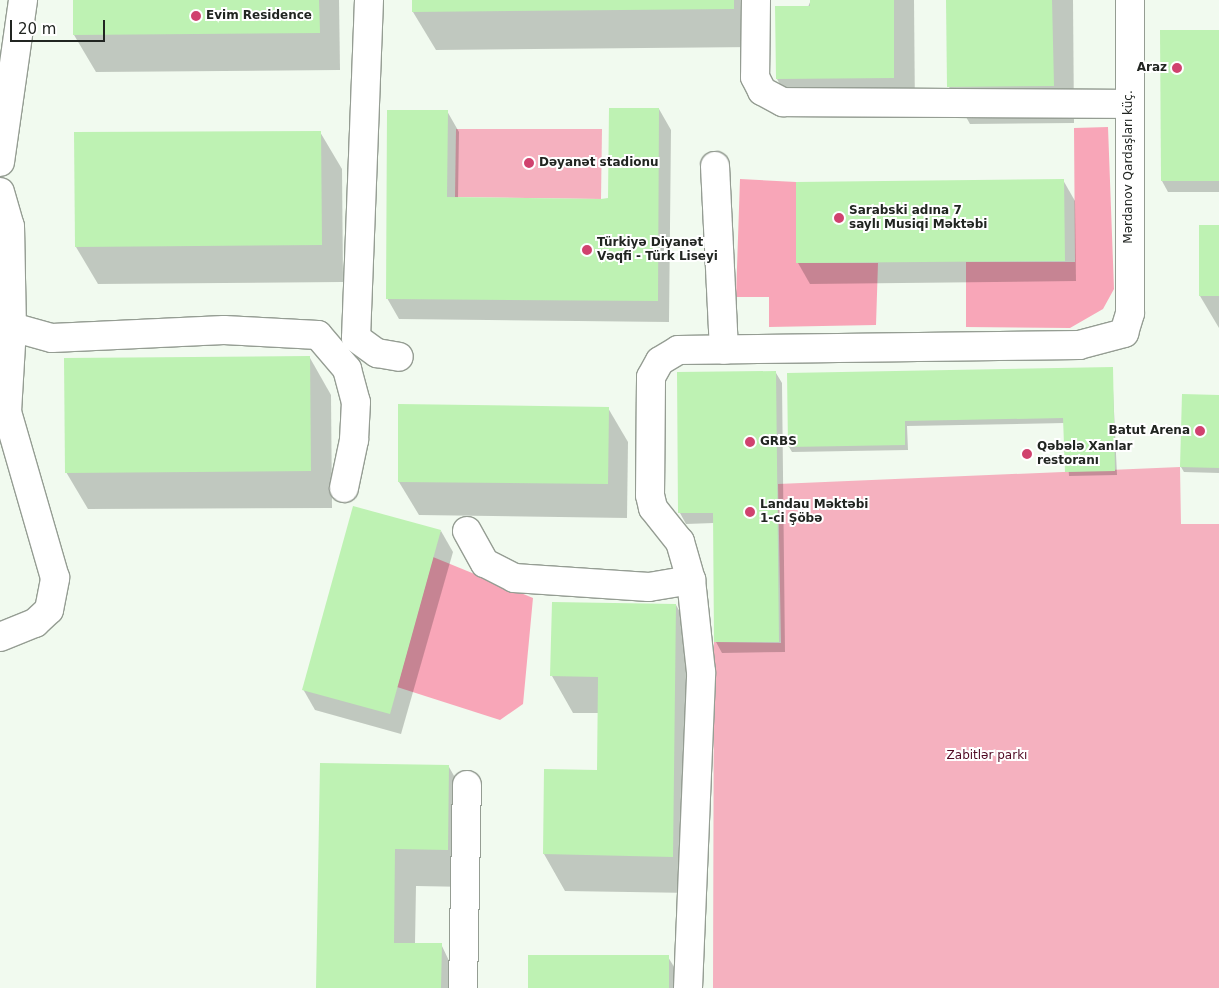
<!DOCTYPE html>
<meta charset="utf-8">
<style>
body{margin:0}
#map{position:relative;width:1219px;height:988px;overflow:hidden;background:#f1faef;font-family:"DejaVu Sans",sans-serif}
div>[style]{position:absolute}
.green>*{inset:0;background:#f5b1bf}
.forest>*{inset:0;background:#f8a6b8}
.shadow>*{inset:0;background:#0003}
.building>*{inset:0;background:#bef2b3}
.roads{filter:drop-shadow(1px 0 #959d93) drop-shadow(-1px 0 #959d93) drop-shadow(0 1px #959d93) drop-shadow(0 -1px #959d93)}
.minor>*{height:28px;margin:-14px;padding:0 14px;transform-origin:14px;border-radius:14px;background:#fff}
.dots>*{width:14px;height:14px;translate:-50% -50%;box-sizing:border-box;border:2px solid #fff;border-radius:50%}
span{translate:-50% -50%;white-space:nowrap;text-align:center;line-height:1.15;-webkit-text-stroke:4px #fff;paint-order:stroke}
.poi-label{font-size:12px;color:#212521;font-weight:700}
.left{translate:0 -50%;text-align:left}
.right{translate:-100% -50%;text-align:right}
.street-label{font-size:12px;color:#212521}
.park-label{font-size:12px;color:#510923}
.scale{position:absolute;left:10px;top:20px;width:95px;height:22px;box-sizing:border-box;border:2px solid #212521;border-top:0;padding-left:6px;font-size:15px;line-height:18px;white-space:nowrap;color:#212521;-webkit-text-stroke:4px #fff;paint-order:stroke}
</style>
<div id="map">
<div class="green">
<div style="clip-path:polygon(456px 129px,602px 129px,601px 199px,455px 197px)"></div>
<div style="clip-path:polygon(1180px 467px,1181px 524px,1219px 524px,1219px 988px,713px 988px,714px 642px,781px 643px,778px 484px)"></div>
</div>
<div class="forest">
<div style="clip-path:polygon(1108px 127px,1114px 289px,1103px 309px,1070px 328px,966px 327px,966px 262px,1075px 262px,1074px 128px)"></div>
<div style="clip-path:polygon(740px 179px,796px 182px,796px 263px,878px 263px,876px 325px,769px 327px,769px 297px,736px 297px)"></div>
<div style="clip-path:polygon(433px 557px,533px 598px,523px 704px,500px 720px,397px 687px)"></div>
</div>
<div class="shadow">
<div style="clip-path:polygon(74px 0,339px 0,340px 70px,96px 72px,74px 35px)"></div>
<div style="clip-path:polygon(413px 0,755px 0,756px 47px,436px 50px,413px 12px)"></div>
<div style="clip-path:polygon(811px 0,914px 0,915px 115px,798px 116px,777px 79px)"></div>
<div style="clip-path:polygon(947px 0,1073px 0,1074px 123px,970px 124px,949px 87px)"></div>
<div style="clip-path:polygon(1161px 32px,1219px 32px,1219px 192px,1168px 192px,1162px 181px)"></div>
<div style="clip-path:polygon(659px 109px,671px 130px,669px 322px,399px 319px,387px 298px,447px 111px,459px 132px,458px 198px,609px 200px)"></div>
<div style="clip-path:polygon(320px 132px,342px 169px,343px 282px,98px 284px,76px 247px)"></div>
<div style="clip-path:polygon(1063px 180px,1075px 201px,1076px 281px,810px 284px,798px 263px,797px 183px)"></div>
<div style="clip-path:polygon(1219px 227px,1219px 328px,1200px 296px)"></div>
<div style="clip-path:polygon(310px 358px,331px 395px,332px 508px,88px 509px,66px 472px)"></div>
<div style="clip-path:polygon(1112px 368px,1117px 475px,1069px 476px,1065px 423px,907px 426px,908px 450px,792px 452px,789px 447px)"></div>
<div style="clip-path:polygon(776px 373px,782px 383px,785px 652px,722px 653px,716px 642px,714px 523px,686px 524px,680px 513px)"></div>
<div style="clip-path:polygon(1219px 396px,1219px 473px,1184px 472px,1181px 467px)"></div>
<div style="clip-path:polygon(608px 408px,628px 442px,627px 518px,419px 515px,399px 482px)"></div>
<div style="clip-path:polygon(441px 531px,453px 552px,401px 734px,315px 710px,303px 689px)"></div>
<div style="clip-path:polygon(676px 605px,697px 642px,693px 893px,565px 891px,544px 854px,598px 772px,599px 713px,573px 713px,552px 676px)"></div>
<div style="clip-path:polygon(321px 764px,449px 767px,470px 804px,469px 887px,416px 886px,415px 944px,441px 944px,462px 988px,318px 988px)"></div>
<div style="clip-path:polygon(668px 957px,687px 988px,530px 988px)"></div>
</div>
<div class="building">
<div style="clip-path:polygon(73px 0,319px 0,320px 33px,73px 35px)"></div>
<div style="clip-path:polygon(412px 0,734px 0,734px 9px,412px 12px)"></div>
<div style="clip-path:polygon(810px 0,894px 0,894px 78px,776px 79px,775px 6px,810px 6px)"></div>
<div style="clip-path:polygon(946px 0,1052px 0,1054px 86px,947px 87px)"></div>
<div style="clip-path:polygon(1160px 30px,1219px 30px,1219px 181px,1161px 181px)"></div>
<div style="clip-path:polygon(609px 108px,659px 108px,658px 301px,386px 299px,387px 110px,448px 110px,447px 197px,601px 199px,608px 198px)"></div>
<div style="clip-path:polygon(321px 131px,322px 245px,75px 247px,74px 132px)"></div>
<div style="clip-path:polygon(1064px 179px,1065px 261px,796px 263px,796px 182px)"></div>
<div style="clip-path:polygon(1199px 225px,1219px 225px,1219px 296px,1199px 296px)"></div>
<div style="clip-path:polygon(310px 356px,311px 471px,65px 473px,64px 358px)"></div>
<div style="clip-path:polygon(1113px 367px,1115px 471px,1065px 472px,1063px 418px,905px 421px,905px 445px,788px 447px,787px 373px)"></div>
<div style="clip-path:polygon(776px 371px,779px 642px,714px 642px,713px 513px,678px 513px,677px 372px)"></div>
<div style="clip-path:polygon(1182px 394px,1219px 395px,1219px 468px,1180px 467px)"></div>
<div style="clip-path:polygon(398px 404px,609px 407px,608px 484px,398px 482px)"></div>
<div style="clip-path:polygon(353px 506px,441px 530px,390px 714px,302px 690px)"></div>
<div style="clip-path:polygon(552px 602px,676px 604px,673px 857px,543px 854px,544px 769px,597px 770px,598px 677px,550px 676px)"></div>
<div style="clip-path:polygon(320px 763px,449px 765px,448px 850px,395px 849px,394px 943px,442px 943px,441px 988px,316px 988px)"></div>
<div style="clip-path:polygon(528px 955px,669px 955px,669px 988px,528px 988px)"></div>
</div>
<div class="roads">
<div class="minor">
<div style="left:369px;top:0;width:338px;rotate:92.2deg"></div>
<div style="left:356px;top:338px;width:26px;rotate:36deg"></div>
<div style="left:377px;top:353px;width:22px;rotate:10deg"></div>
<div style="left:756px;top:0;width:77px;rotate:90.7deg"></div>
<div style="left:755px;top:77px;width:16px;rotate:63deg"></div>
<div style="left:762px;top:91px;width:24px;rotate:28deg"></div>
<div style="left:783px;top:102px;width:346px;rotate:0.3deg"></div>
<div style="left:0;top:162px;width:164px;rotate:-81.9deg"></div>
<div style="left:715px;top:166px;width:184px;rotate:87.2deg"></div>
<div style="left:0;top:192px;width:35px;rotate:74deg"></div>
<div style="left:10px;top:226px;width:101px;rotate:88.9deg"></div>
<div style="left:12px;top:327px;width:41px;rotate:15.4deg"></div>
<div style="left:52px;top:338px;width:172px;rotate:-2.7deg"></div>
<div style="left:224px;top:330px;width:94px;rotate:3deg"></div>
<div style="left:318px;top:335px;width:45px;rotate:49.5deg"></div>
<div style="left:347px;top:369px;width:34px;rotate:75deg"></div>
<div style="left:356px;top:402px;width:38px;rotate:93deg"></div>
<div style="left:354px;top:440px;width:49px;rotate:101.8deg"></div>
<div style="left:467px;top:531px;width:37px;rotate:61deg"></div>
<div style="left:485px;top:563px;width:33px;rotate:27deg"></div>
<div style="left:514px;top:578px;width:135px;rotate:3.8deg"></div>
<div style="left:649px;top:587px;width:43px;rotate:-9.5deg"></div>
<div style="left:0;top:637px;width:38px;rotate:-22deg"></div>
<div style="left:35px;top:623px;width:19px;rotate:-43deg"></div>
<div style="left:49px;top:610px;width:33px;rotate:-79deg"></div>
<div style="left:55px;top:578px;width:173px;rotate:-106.1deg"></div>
<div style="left:7px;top:412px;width:85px;rotate:-86.6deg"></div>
<div style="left:463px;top:988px;width:203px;rotate:-88.9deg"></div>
<div style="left:688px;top:988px;width:316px;rotate:-87.6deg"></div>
<div style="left:701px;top:672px;width:93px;rotate:-96.2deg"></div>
<div style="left:691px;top:580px;width:40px;rotate:-106deg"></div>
<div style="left:680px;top:542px;width:43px;rotate:-128.5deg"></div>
<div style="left:653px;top:508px;width:13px;rotate:-103deg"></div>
<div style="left:650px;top:495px;width:118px;rotate:-89.5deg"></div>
<div style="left:651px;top:377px;width:18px;rotate:-61deg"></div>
<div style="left:660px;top:361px;width:21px;rotate:-31deg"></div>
<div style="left:678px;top:350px;width:401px;rotate:-0.7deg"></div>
<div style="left:1079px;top:345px;width:47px;rotate:-14.9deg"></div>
<div style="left:1124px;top:333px;width:21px;rotate:-73deg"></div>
<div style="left:1130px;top:313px;width:313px;rotate:-90deg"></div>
</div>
</div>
<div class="dots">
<div style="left:196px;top:16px;background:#d0426e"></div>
<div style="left:1177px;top:68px;background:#d0426e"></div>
<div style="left:529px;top:163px;background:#d0426e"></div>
<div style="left:839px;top:218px;background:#d0426e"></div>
<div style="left:587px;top:250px;background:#d0426e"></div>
<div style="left:1200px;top:431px;background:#d0426e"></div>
<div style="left:750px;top:442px;background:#d0426e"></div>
<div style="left:1027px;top:454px;background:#d0426e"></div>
<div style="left:750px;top:512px;background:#d0426e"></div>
</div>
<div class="poi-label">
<span class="left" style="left:206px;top:16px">Evim Residence</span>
<span class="right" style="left:1167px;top:68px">Araz</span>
<span class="left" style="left:539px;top:163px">Dəyanət stadionu</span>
<span class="left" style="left:849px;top:218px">Sarabski adına 7<br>saylı Musiqi Məktəbi</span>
<span class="left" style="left:597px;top:250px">Türkiyə Diyanət<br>Vəqfi - Türk Liseyi</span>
<span class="right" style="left:1190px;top:431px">Batut Arena</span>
<span class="left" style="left:760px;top:442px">GRBS</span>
<span class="left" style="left:1037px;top:454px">Qəbələ Xanlar<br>restoranı</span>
<span class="left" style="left:760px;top:512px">Landau Məktəbi<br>1-ci Şöbə</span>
</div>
<div class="street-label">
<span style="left:1129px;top:167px;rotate:-90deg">Mərdanov Qardaşları küç.</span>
</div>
<div class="park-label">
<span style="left:987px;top:756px">Zabitlər parkı</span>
</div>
<div class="scale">20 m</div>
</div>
